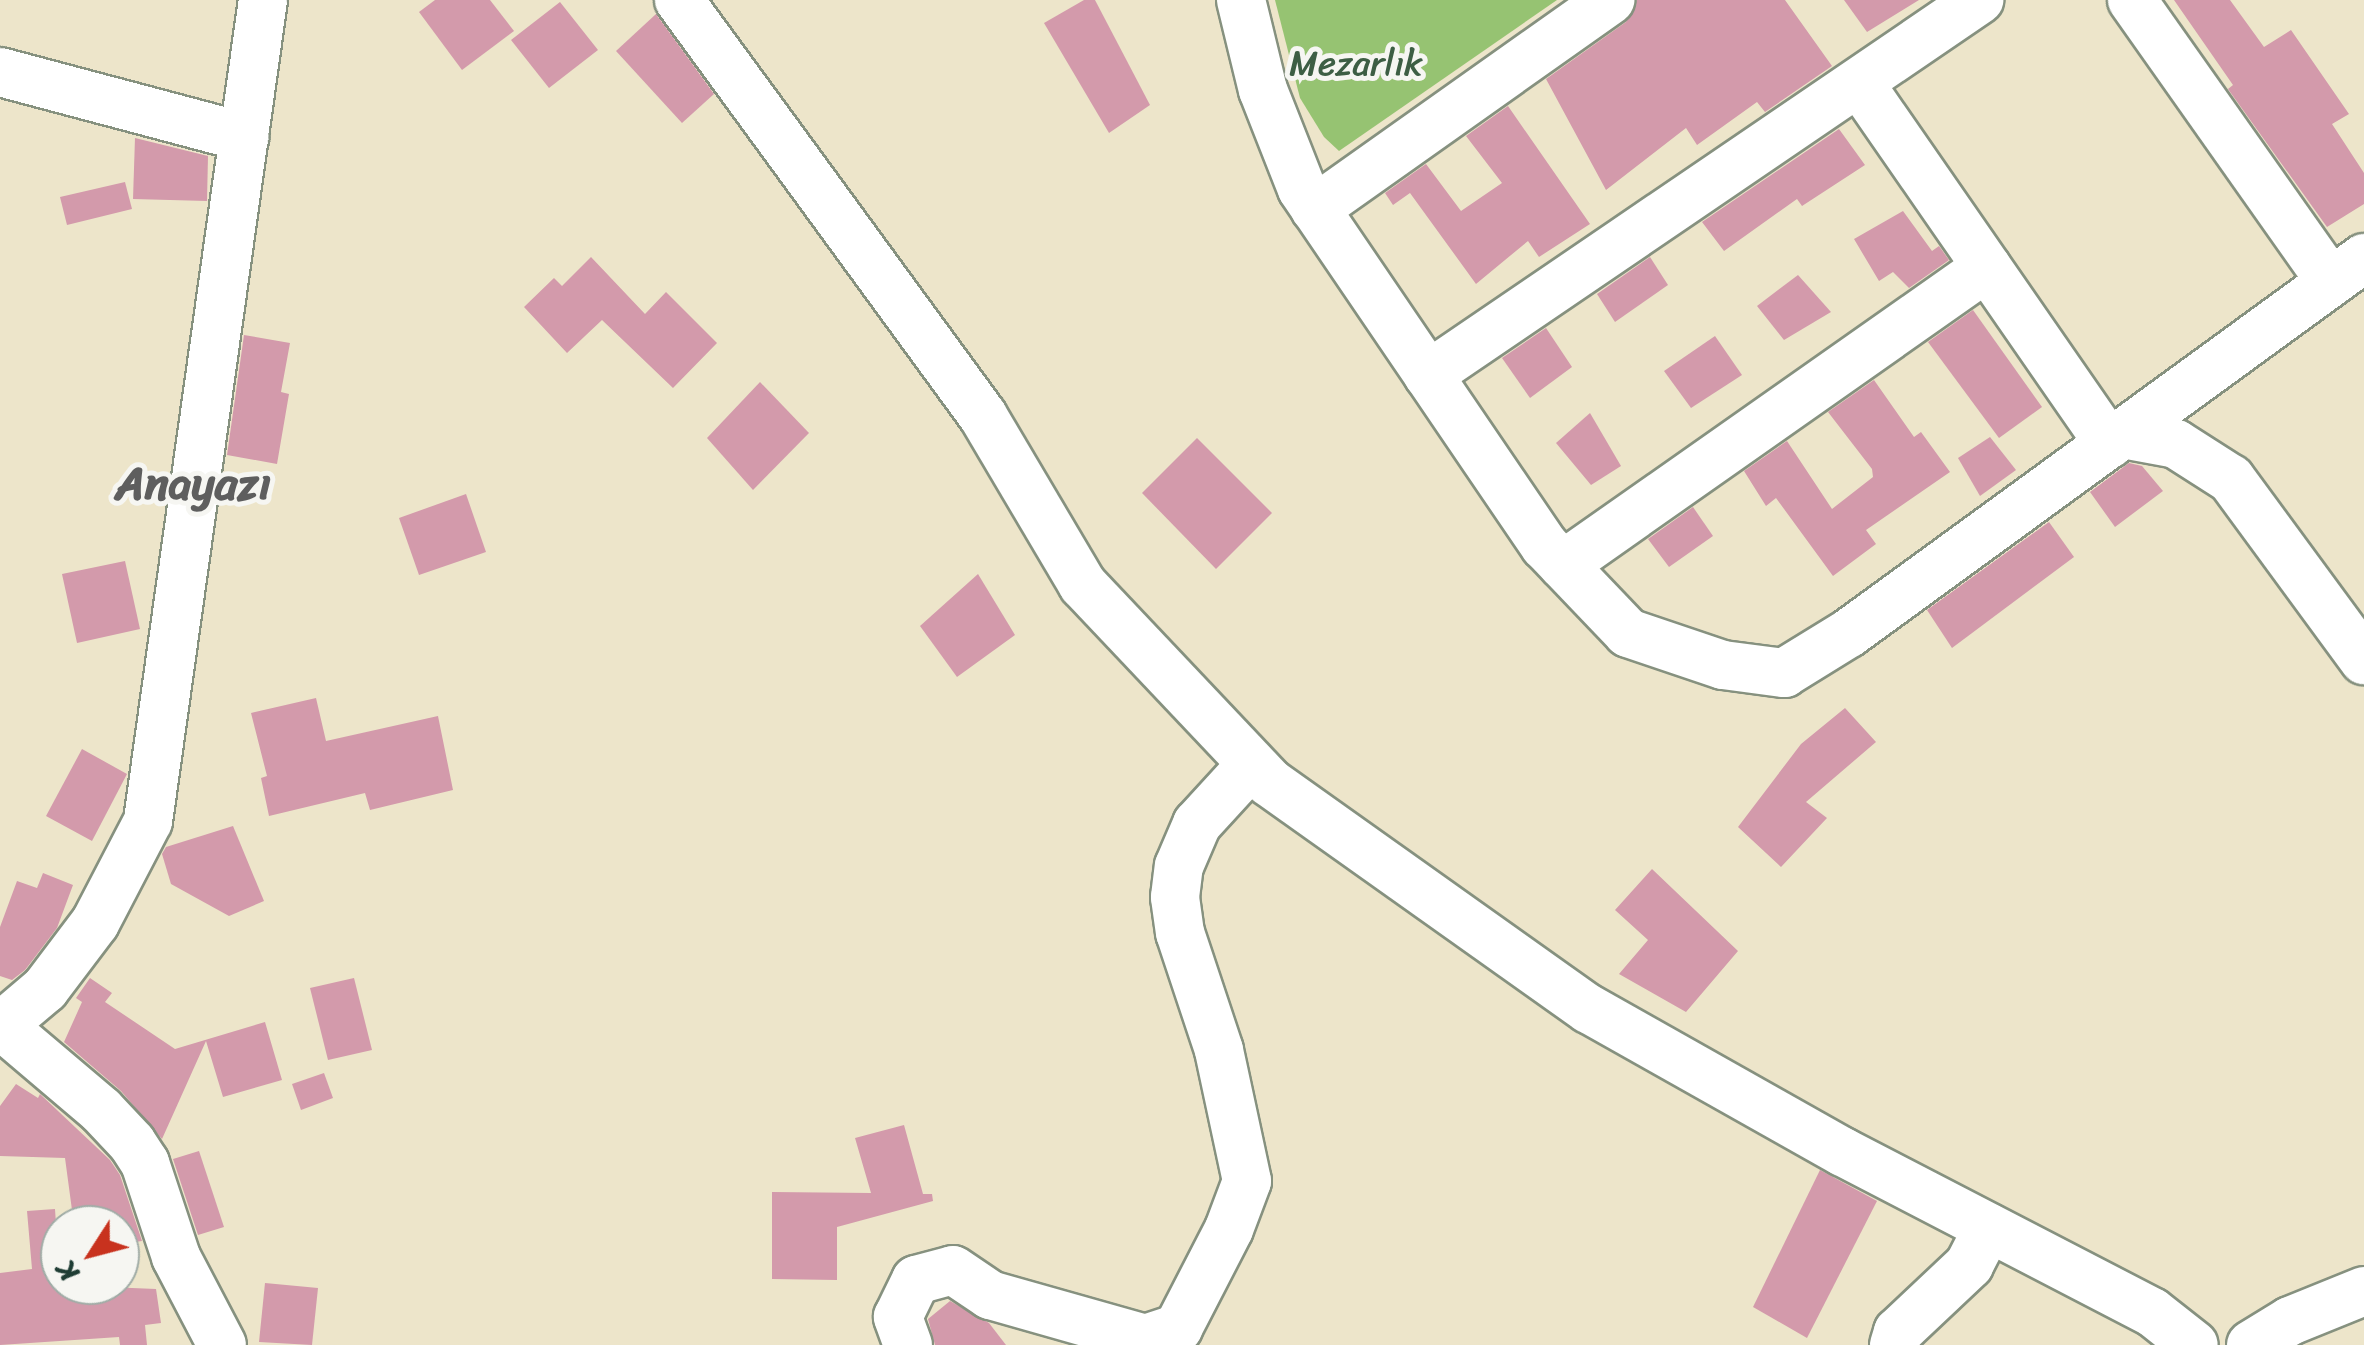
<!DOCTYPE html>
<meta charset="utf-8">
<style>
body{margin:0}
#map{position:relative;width:2364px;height:1345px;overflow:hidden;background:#ede5ca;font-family:Sriracha,sans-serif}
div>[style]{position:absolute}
.green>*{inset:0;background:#96c372}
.building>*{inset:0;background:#d39aab}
.roads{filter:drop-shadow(2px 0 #86917f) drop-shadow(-2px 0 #86917f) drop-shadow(0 2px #86917f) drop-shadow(0 -2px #86917f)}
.minor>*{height:48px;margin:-24px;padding:0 24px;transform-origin:24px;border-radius:24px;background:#fff}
span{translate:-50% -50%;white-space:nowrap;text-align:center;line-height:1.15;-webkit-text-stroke:10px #f6f6f2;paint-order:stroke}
.park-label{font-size:35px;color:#3d5e44}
.district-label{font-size:45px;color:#5e5e5e;font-weight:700}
.north{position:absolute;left:40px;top:1205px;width:100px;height:100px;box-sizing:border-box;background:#f6f6f2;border:2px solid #a0aca6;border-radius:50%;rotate:234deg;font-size:28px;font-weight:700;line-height:40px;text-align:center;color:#1f3d34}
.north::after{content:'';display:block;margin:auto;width:35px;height:45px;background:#c8321e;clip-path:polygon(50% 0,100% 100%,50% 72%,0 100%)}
</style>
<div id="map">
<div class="green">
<div style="clip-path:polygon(1275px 0,1557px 0,1339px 151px,1324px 137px,1300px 98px)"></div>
</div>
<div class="building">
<div style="clip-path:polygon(435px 0,490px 0,514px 31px,462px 70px,419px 12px)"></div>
<div style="clip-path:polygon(1084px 0,1095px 0,1150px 105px,1109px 133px,1044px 23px)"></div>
<div style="clip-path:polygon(1637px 0,1785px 0,1832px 66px,1765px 112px,1757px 102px,1697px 145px,1686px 128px,1606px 190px,1546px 79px,1626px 22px)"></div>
<div style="clip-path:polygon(1844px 0,1919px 0,1867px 32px)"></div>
<div style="clip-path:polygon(2174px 0,2230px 0,2264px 47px,2291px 30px,2349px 114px,2332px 124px,2364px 173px,2364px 204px,2327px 227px,2228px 89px,2233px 85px)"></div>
<div style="clip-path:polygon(560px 2px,598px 50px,549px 88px,511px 40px)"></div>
<div style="clip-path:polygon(656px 14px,714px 94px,682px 123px,616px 51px)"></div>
<div style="clip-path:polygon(1508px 106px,1590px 224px,1539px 257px,1528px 241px,1476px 284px,1410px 193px,1393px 205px,1385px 193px,1426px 164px,1461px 211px,1502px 183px,1466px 136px)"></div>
<div style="clip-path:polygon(1839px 129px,1865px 165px,1802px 206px,1797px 199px,1724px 251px,1702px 222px)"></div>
<div style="clip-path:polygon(135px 138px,208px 156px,207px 201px,133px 199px)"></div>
<div style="clip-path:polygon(125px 182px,132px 209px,67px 225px,60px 197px)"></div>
<div style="clip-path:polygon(1903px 211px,1932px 251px,1939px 246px,1949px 260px,1909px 288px,1893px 272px,1879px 281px,1854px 239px)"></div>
<div style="clip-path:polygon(591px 257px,645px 314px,666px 292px,717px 343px,673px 388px,602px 320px,567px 353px,524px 307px,554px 278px,562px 286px)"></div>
<div style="clip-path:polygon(1650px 257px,1668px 285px,1615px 322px,1597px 294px)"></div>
<div style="clip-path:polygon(1798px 275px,1831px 312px,1784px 340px,1757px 306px)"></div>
<div style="clip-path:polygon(1973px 310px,2042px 407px,1999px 438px,1928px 342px)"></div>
<div style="clip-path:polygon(1546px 328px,1572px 367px,1530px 398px,1502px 358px)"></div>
<div style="clip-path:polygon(244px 335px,290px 343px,281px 392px,289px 394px,277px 464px,227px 455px)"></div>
<div style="clip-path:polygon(1715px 336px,1742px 375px,1691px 408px,1664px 371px)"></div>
<div style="clip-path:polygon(1874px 380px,1914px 437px,1921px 432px,1950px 472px,1866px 530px,1876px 544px,1833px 576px,1776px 498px,1766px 506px,1744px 471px,1787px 441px,1832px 509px,1873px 477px,1872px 469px,1828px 412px)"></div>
<div style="clip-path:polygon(760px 382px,809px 433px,753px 490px,707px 438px)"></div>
<div style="clip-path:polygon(1590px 413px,1621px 466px,1591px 485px,1556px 443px)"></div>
<div style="clip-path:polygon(1990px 437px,2016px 470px,1980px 496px,1958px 458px)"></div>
<div style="clip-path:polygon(1197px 438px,1272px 513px,1216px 569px,1142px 493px)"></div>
<div style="clip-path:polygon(2129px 463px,2142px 466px,2163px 491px,2115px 527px,2090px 492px)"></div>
<div style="clip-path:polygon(466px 494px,486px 552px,419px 575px,399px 518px)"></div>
<div style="clip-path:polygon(1693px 507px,1713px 536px,1669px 567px,1648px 539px)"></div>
<div style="clip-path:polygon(2049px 522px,2074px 557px,1952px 648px,1927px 610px)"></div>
<div style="clip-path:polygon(125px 561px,140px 629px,77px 643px,62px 574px)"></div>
<div style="clip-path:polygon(978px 574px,1015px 635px,957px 677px,920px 626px)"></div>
<div style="clip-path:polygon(316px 698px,326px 741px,438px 716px,453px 790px,370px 810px,365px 793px,269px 816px,261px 778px,267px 776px,251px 713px)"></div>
<div style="clip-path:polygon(1845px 708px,1876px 742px,1806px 802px,1827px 818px,1781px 867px,1738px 827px,1801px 744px)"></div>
<div style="clip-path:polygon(82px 749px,127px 774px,92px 841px,46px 816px)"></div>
<div style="clip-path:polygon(233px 826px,264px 901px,229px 916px,171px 884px,162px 854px,166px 847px)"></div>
<div style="clip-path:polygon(1652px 869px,1738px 951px,1686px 1012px,1619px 974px,1648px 940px,1615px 910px)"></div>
<div style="clip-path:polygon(43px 873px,73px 885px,57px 928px,25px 970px,12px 980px,0 976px,0 927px,17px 881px,37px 888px)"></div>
<div style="clip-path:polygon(90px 978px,112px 993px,105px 1002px,175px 1049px,265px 1022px,282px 1080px,223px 1097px,206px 1041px,162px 1139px,121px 1091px,64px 1042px,82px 1002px,76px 998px)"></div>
<div style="clip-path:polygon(354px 978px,372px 1050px,328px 1060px,310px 988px)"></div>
<div style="clip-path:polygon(324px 1073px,333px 1098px,301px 1110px,292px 1084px)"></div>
<div style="clip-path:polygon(16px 1084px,38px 1098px,40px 1094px,110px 1160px,120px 1175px,142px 1241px,120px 1244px,120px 1225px,74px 1225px,65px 1158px,0 1156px,0 1106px)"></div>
<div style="clip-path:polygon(904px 1125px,923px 1194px,932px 1194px,933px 1201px,837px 1227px,837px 1280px,772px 1279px,772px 1192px,871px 1193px,855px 1138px)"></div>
<div style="clip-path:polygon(199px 1151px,224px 1227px,198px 1235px,173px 1159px)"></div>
<div style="clip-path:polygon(1820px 1170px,1877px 1201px,1807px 1338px,1753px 1307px)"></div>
<div style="clip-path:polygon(55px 1209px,60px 1285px,156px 1289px,161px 1323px,145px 1325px,147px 1345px,120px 1345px,119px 1337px,0 1345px,0 1273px,32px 1269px,27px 1211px)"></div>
<div style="clip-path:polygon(265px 1283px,318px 1288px,312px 1345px,259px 1342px)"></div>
<div style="clip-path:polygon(950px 1301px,989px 1323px,1006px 1345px,935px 1345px,928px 1319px)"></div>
</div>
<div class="roads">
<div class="minor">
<div style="left:679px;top:0;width:515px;rotate:53.84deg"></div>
<div style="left:983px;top:416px;width:196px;rotate:59.4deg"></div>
<div style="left:1083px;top:585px;width:271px;rotate:46.6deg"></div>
<div style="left:1269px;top:782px;width:392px;rotate:35.4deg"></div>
<div style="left:1589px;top:1009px;width:291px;rotate:29.4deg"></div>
<div style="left:1843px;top:1152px;width:348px;rotate:27.4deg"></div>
<div style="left:2152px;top:1312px;width:53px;rotate:38.2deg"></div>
<div style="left:1241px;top:0;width:93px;rotate:76.3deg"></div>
<div style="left:1263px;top:90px;width:106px;rotate:68.5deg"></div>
<div style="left:1302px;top:189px;width:432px;rotate:55.8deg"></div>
<div style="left:1545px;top:546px;width:120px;rotate:46.3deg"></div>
<div style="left:1628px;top:633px;width:100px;rotate:18.6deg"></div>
<div style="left:1723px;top:665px;width:62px;rotate:7.5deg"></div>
<div style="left:1784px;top:673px;width:76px;rotate:-31.6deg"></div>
<div style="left:1849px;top:633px;width:637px;rotate:-36.06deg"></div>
<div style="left:2132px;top:0;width:345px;rotate:54.8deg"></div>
<div style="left:0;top:72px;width:253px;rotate:14.9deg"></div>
<div style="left:1860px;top:84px;width:438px;rotate:55.3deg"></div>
<div style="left:1315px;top:209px;width:362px;rotate:-35.3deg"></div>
<div style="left:1428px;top:375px;width:667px;rotate:-34.24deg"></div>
<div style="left:2122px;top:434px;width:55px;rotate:10.5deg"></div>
<div style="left:2176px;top:444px;width:65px;rotate:32.5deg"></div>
<div style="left:2231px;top:479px;width:225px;rotate:53.7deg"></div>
<div style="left:1563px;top:565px;width:518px;rotate:-35.1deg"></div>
<div style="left:2px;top:1026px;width:130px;rotate:40.3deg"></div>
<div style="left:101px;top:1110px;width:45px;rotate:46.8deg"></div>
<div style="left:132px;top:1143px;width:24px;rotate:57deg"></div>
<div style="left:145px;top:1163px;width:99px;rotate:71.7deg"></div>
<div style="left:176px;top:1257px;width:99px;rotate:62.4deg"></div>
<div style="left:0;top:1027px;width:59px;rotate:-40.2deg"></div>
<div style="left:45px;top:989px;width:83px;rotate:-52.9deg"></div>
<div style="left:95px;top:923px;width:115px;rotate:-62.5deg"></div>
<div style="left:148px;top:821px;width:829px;rotate:-82.03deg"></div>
<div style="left:908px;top:1345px;width:30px;rotate:-110deg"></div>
<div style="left:898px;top:1317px;width:41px;rotate:-64.1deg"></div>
<div style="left:916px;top:1280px;width:38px;rotate:-15deg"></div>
<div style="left:953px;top:1270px;width:45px;rotate:34deg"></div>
<div style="left:990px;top:1295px;width:161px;rotate:15.8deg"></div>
<div style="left:1145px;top:1339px;width:35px;rotate:-18deg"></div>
<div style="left:1178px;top:1328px;width:111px;rotate:-62.7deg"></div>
<div style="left:1229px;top:1229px;width:51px;rotate:-69.4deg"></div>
<div style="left:1247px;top:1181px;width:134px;rotate:-102.1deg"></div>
<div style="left:1219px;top:1050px;width:123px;rotate:-108.4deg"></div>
<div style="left:1180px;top:933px;width:36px;rotate:-98deg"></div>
<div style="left:1175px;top:897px;width:31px;rotate:-83deg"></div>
<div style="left:1179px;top:866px;width:46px;rotate:-66.8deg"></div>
<div style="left:1197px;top:824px;width:81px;rotate:-47.5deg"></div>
<div style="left:1894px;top:1345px;width:14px;rotate:-73deg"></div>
<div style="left:1898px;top:1332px;width:98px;rotate:-43.3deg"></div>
<div style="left:1969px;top:1265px;width:42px;rotate:-62.8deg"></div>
<div style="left:2251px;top:1345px;width:46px;rotate:-31.6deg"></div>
<div style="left:2290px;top:1321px;width:80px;rotate:-22.1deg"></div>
</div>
</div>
<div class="park-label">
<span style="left:1356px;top:63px">Mezarlık</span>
</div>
<div class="district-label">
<span style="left:193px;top:485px">Anayazı</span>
</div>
<div class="north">K</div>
</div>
